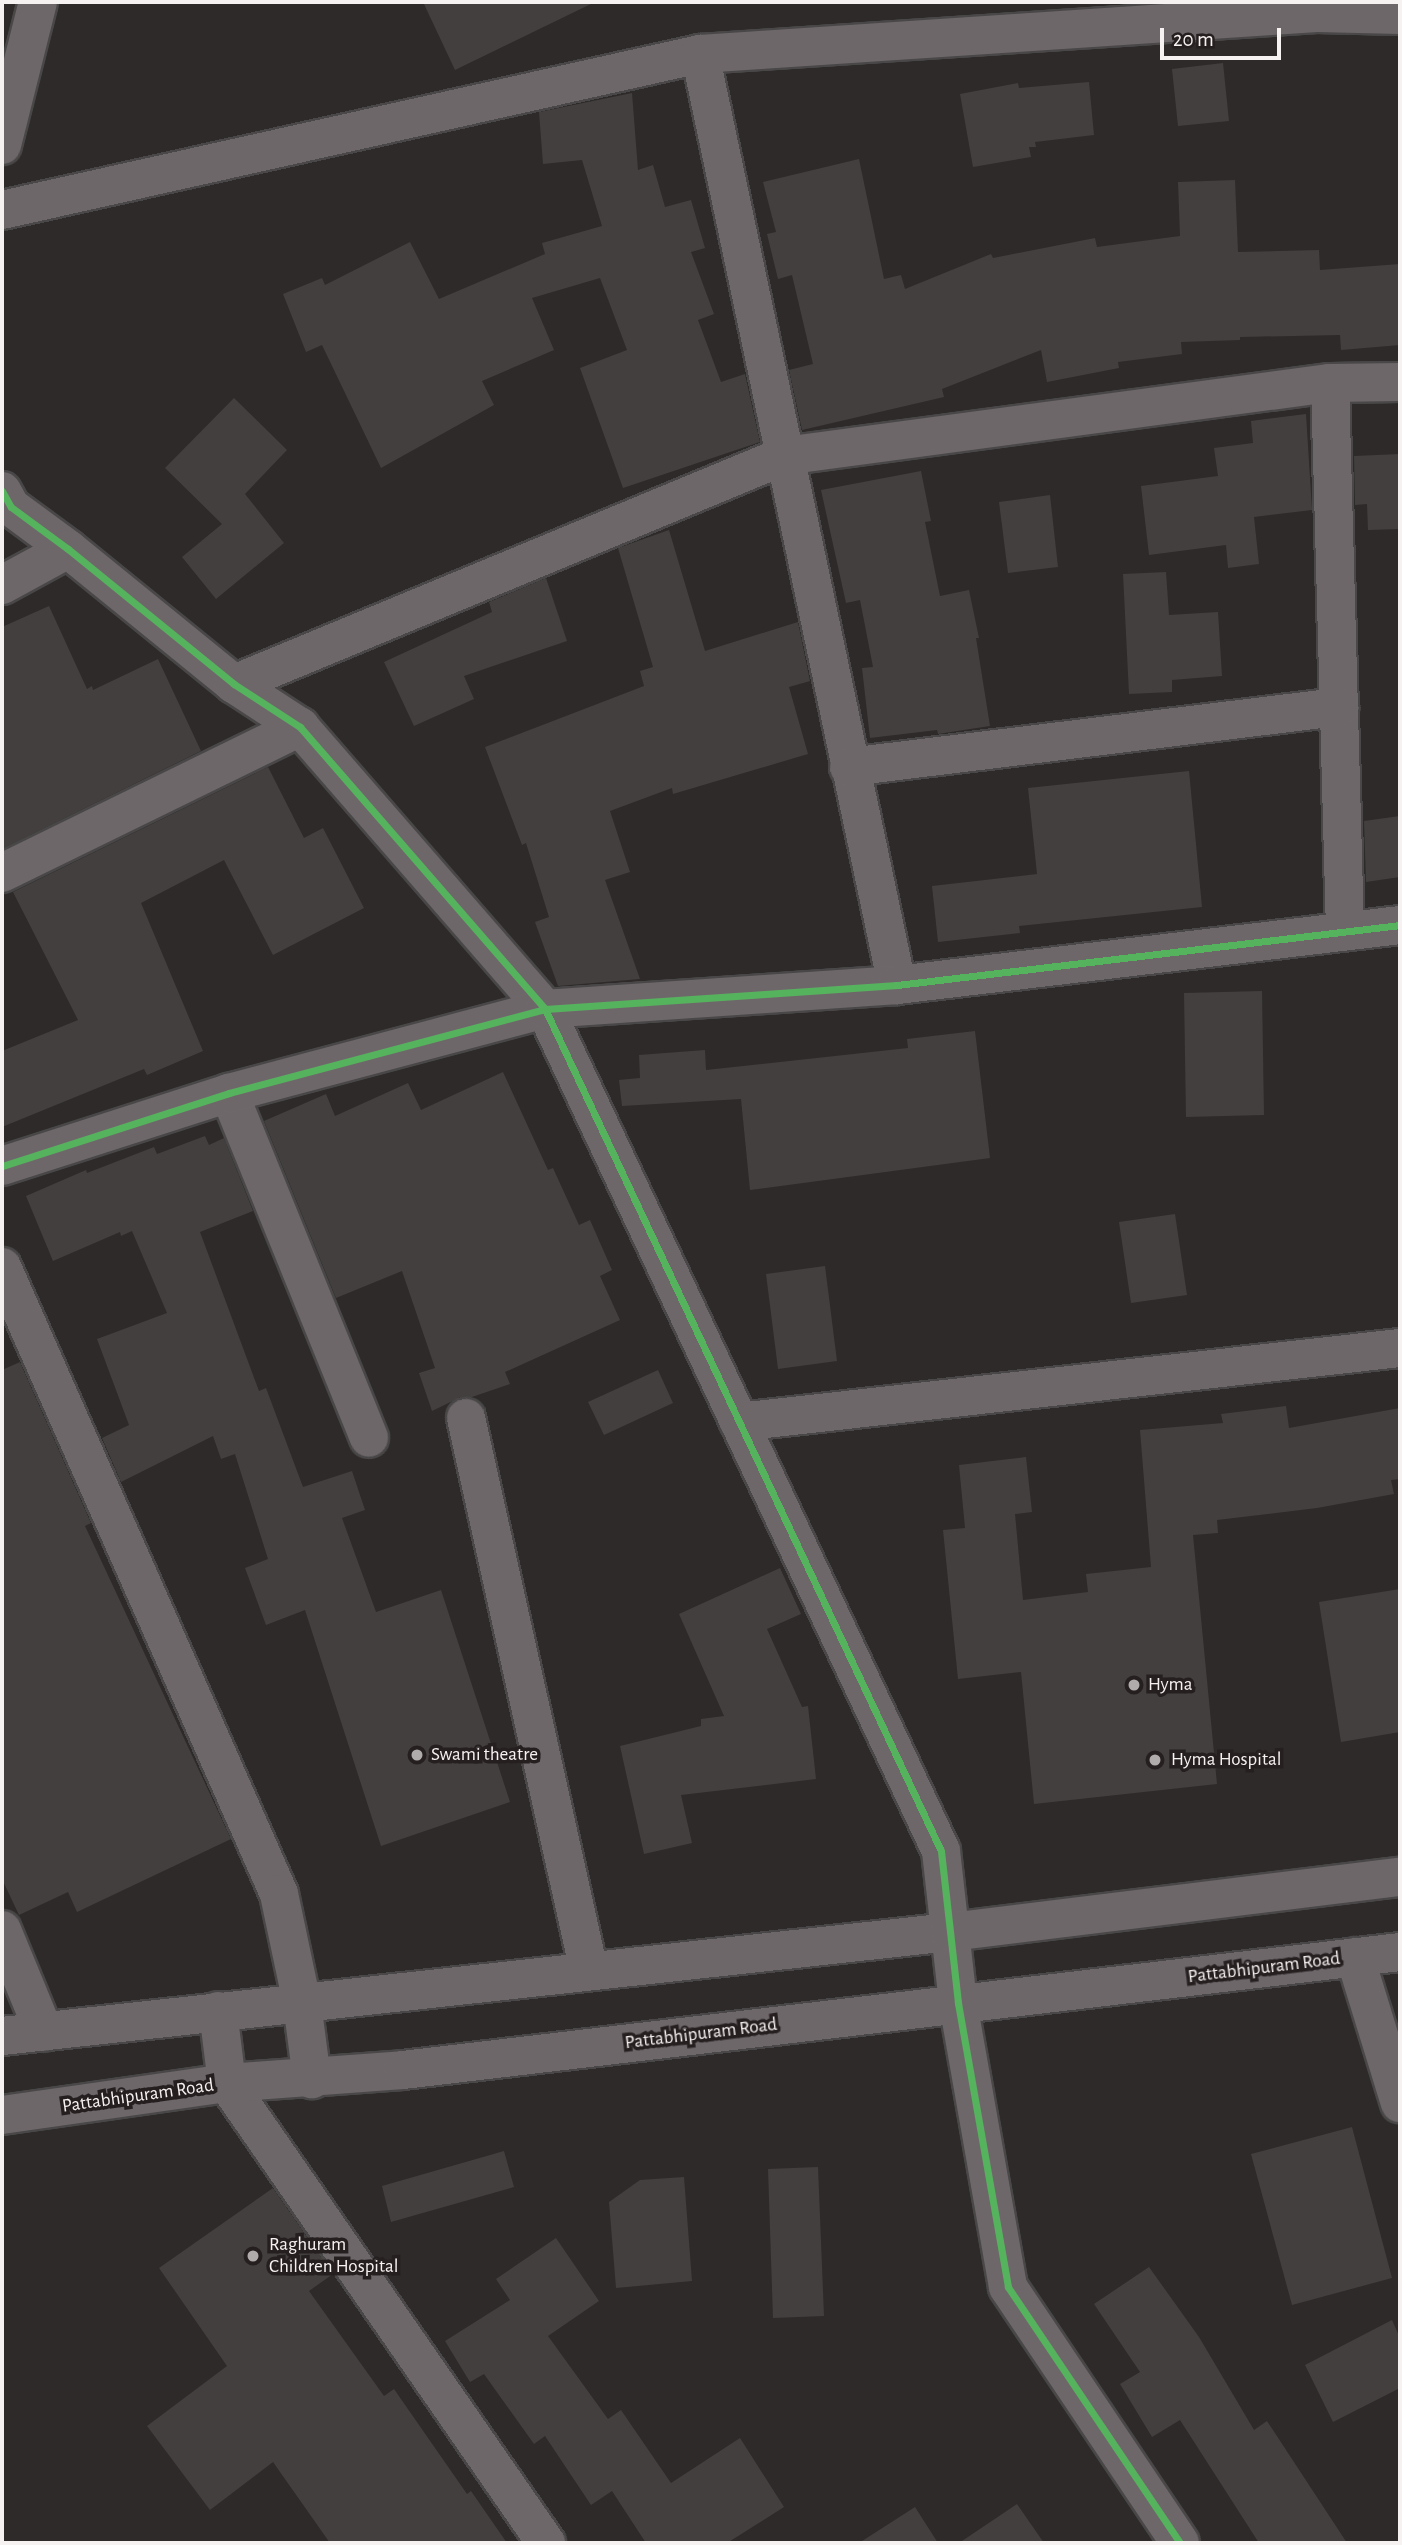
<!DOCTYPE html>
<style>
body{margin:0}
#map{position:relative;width:1402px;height:2545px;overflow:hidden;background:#2e2a2a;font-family:"Alegreya Sans",sans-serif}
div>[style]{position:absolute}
.building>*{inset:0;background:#433f3f}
.roads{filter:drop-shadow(2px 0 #494747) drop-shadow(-2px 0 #494747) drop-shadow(0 2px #494747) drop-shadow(0 -2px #494747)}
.minor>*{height:38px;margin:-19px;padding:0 19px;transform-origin:19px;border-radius:19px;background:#6e676a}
.cycleway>*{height:7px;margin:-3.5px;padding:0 3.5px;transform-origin:3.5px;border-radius:3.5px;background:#56b35d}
.dots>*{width:19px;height:19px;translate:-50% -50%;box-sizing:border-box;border:4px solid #261f20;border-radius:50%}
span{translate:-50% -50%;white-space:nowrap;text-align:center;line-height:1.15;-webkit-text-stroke:7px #261f20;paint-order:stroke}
.poi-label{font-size:19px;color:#f7f2f2}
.left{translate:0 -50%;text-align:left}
.street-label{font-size:19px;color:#f7f2f2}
.frame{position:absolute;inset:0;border:4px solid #f7f2f2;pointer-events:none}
.scale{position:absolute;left:1160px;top:28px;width:121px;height:32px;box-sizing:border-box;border:4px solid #f7f2f2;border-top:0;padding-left:9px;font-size:21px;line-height:24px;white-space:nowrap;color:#f7f2f2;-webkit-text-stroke:5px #261f20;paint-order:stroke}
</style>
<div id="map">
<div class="building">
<div style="clip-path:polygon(423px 2px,595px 2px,455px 70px)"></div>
<div style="clip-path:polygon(1223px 63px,1229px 121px,1178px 126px,1172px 69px)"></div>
<div style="clip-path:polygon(1089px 82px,1094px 135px,1035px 142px,1036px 147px,1029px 147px,1031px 157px,973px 167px,960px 94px,1018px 83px,1019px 88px)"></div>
<div style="clip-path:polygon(632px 93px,638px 170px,653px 165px,665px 207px,691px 200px,705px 248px,691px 252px,714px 314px,698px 320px,721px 382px,745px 374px,760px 442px,623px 488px,580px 368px,627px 350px,600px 278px,532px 298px,554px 350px,482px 381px,494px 405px,381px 468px,322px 345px,306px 352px,283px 294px,322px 278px,325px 285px,410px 242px,439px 299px,545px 254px,542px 243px,602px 226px,582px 160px,543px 164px,539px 112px)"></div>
<div style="clip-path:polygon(859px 159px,884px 279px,901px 275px,905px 289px,991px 254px,993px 258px,1095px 238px,1097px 247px,1180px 236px,1178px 182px,1235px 180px,1238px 252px,1319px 250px,1320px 270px,1400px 264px,1400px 345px,1341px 350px,1340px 335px,1240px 337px,1240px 340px,1181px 342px,1182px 354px,1118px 362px,1119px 368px,1047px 382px,1041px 350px,942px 389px,944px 397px,802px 430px,789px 370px,813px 364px,792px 275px,778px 279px,767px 234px,776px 232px,763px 182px)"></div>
<div style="clip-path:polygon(234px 398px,287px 450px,245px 494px,284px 543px,216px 599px,182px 557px,222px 524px,165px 468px)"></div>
<div style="clip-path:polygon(1306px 414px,1312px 510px,1254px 517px,1259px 564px,1228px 568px,1226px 545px,1149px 555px,1141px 486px,1218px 476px,1214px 448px,1253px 443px,1251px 421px)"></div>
<div style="clip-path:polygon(1400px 454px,1400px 529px,1368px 530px,1367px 504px,1355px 505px,1354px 456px)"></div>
<div style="clip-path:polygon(921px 471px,931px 521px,925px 522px,940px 596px,969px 590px,979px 638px,976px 638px,990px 726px,938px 734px,937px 730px,870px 738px,862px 668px,873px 667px,860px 600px,846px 603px,821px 490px)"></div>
<div style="clip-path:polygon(1050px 495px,1058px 567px,1008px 573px,999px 502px)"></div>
<div style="clip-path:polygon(669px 530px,705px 651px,798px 622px,810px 681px,789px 687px,808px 754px,673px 794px,672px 788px,610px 811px,630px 872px,605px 880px,640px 979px,558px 986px,535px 922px,549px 917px,526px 843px,522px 845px,485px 747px,644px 686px,640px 671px,653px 667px,618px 548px)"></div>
<div style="clip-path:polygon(1166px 572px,1169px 615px,1218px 612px,1222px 676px,1172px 680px,1172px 692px,1129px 694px,1123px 574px)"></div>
<div style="clip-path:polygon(546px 578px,567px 641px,464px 676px,474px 699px,414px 726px,384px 662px,492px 612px,489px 602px)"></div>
<div style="clip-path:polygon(49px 606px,87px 689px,92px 686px,93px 690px,158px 659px,201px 751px,2px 849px,2px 627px)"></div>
<div style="clip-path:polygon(268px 767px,304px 838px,323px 828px,364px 908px,273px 955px,224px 860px,141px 903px,203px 1051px,147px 1075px,144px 1069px,2px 1127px,2px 1051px,78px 1020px,13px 892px)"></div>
<div style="clip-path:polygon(1189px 771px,1202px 907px,1019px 926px,1020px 933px,938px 942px,932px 886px,1037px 874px,1028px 788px)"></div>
<div style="clip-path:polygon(1400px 816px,1400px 877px,1366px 882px,1364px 821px)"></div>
<div style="clip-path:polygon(1262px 991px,1264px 1115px,1186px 1117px,1184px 993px)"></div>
<div style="clip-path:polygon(975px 1031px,990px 1158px,750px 1190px,741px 1099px,622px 1106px,619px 1080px,640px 1078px,639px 1055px,705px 1050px,706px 1070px,908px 1048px,907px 1039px)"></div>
<div style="clip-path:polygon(503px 1072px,548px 1170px,553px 1168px,579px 1225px,590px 1220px,612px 1270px,600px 1276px,620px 1320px,505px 1372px,510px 1384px,472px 1397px,461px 1397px,432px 1411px,419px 1373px,435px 1368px,402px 1271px,336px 1298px,264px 1121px,326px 1094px,335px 1116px,408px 1083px,421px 1110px)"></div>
<div style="clip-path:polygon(205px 1136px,209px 1145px,224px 1138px,253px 1211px,200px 1232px,259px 1391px,266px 1388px,303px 1487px,352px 1471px,365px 1510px,342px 1518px,376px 1612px,441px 1590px,510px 1802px,381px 1846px,305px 1610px,266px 1625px,245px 1568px,268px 1559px,235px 1454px,221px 1459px,213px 1436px,121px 1482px,102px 1438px,129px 1425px,97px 1339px,167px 1313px,132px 1231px,121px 1236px,120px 1232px,53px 1261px,26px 1196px,86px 1170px,87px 1173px,154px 1147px,157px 1154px)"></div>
<div style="clip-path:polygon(1175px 1214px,1187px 1295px,1131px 1303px,1119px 1222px)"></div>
<div style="clip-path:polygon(825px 1266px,837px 1361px,778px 1369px,766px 1274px)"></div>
<div style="clip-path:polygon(20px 1362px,91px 1523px,85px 1526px,231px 1839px,77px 1912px,68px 1892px,19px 1915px,2px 1879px,2px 1370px)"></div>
<div style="clip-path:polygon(658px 1370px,673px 1403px,604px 1435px,588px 1402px)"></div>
<div style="clip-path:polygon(1286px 1406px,1289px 1428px,1400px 1408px,1400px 1479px,1391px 1480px,1394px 1494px,1317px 1508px,1217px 1520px,1218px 1533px,1193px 1535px,1217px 1784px,1034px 1804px,1021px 1672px,958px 1679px,943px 1530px,965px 1528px,959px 1465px,1026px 1457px,1032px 1512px,1015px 1514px,1023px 1600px,1088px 1592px,1086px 1574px,1151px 1567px,1140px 1430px,1223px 1423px,1221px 1414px)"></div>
<div style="clip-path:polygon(780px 1568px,801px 1614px,767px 1629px,802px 1707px,808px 1706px,816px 1779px,681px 1795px,692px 1843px,644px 1854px,620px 1746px,701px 1726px,701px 1719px,724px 1716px,679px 1614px)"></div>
<div style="clip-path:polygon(1400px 1589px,1400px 1732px,1341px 1742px,1319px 1602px)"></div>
<div style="clip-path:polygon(1352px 2127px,1392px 2278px,1292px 2305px,1251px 2154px)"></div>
<div style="clip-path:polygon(504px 2151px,514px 2187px,391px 2222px,382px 2186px)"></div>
<div style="clip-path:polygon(818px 2167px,824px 2316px,773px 2318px,768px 2169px)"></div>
<div style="clip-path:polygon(684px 2177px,692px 2281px,616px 2288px,609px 2202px,640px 2180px)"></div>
<div style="clip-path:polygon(273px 2188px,333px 2274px,309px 2291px,384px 2396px,394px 2389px,467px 2494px,471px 2491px,507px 2543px,330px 2543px,273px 2462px,210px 2510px,147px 2426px,227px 2366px,159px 2268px)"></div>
<div style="clip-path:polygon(556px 2238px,599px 2301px,548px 2336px,608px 2419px,621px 2410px,671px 2483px,740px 2438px,784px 2507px,727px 2543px,646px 2543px,612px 2491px,591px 2505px,545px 2436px,534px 2444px,484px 2374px,470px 2382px,445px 2341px,510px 2300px,496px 2279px)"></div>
<div style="clip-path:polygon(1149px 2267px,1199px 2337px,1254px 2430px,1267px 2421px,1347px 2543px,1259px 2543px,1180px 2420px,1152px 2437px,1120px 2384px,1140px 2372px,1094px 2304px)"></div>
<div style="clip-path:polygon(1392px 2320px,1400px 2338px,1400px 2388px,1333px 2422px,1305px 2365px)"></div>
<div style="clip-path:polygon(1017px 2504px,1044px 2543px,959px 2543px)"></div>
<div style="clip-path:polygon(915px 2507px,938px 2543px,859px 2543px)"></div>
</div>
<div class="roads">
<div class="minor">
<div style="left:700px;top:54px;width:952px;rotate:78.05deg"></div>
<div style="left:2px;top:145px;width:147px;rotate:-75.9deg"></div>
<div style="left:2px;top:210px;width:715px;rotate:-12.6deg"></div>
<div style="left:700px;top:54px;width:618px;rotate:-3.8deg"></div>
<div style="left:1317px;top:13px;width:83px;rotate:1.4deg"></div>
<div style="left:1330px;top:383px;width:548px;rotate:88.43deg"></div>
<div style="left:2px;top:491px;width:18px;rotate:61deg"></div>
<div style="left:11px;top:507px;width:71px;rotate:36.4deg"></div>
<div style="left:68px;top:549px;width:214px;rotate:39.1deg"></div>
<div style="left:234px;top:684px;width:79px;rotate:33.1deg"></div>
<div style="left:300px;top:727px;width:374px;rotate:49deg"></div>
<div style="left:545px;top:1009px;width:930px;rotate:64.81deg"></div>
<div style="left:941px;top:1851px;width:153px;rotate:83.6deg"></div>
<div style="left:958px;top:2003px;width:288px;rotate:80deg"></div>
<div style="left:1008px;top:2287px;width:308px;rotate:56.1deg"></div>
<div style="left:2px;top:585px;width:75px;rotate:-28.6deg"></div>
<div style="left:234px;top:684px;width:595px;rotate:-22.52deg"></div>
<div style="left:784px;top:456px;width:551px;rotate:-7.62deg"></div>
<div style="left:1330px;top:383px;width:70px;rotate:-0.8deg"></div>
<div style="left:849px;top:767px;width:494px;rotate:-7deg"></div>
<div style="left:2px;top:873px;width:332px;rotate:-26.1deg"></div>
<div style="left:229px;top:1093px;width:372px;rotate:67.9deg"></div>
<div style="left:2px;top:1166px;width:238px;rotate:-17.8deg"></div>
<div style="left:229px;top:1093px;width:327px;rotate:-14.9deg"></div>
<div style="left:545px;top:1009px;width:353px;rotate:-3.9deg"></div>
<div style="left:897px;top:985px;width:507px;rotate:-6.8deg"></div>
<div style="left:2px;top:1267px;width:685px;rotate:66.16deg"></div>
<div style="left:279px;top:1894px;width:111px;rotate:78.1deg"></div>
<div style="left:302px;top:2003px;width:77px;rotate:82.5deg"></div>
<div style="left:466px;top:1418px;width:567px;rotate:77.46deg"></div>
<div style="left:739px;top:1422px;width:665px;rotate:-6.39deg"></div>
<div style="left:2px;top:1930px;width:110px;rotate:67.6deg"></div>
<div style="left:1355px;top:1957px;width:153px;rotate:72.9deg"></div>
<div style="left:218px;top:2011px;width:73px;rotate:82.9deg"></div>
<div style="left:227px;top:2083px;width:560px;rotate:55.26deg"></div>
<div style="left:2px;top:2036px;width:954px;rotate:-6.26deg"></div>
<div style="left:950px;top:1932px;width:453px;rotate:-7deg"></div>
<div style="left:2px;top:2115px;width:227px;rotate:-8.1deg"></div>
<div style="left:227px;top:2083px;width:176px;rotate:-4.2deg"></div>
<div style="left:403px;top:2070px;width:1004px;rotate:-6.75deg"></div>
</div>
</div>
<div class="cycleway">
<div style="left:2px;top:491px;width:18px;rotate:61deg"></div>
<div style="left:11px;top:507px;width:71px;rotate:36.4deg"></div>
<div style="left:68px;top:549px;width:214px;rotate:39.1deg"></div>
<div style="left:234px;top:684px;width:79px;rotate:33.1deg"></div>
<div style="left:300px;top:727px;width:374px;rotate:49deg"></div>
<div style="left:545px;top:1009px;width:930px;rotate:64.81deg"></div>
<div style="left:941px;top:1851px;width:153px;rotate:83.6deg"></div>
<div style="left:958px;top:2003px;width:288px;rotate:80deg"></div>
<div style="left:1008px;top:2287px;width:308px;rotate:56.1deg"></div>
<div style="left:2px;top:1166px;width:238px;rotate:-17.8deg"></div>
<div style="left:229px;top:1093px;width:327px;rotate:-14.9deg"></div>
<div style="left:545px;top:1009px;width:353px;rotate:-3.9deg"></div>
<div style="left:897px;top:985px;width:507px;rotate:-6.8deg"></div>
</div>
<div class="dots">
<div style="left:1134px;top:1685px;background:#b1acac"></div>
<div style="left:417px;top:1755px;background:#b1acac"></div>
<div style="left:1155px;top:1760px;background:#b1acac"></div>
<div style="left:253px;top:2256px;background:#b1acac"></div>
</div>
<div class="poi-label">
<span class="left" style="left:1148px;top:1685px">Hyma</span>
<span class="left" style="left:431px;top:1755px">Swami theatre</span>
<span class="left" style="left:1171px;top:1760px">Hyma Hospital</span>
<span class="left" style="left:269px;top:2256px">Raghuram<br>Children Hospital</span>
</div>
<div class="street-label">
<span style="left:1264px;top:1968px;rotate:-7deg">Pattabhipuram Road</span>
<span style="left:701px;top:2034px;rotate:-7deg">Pattabhipuram Road</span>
<span style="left:138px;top:2096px;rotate:-8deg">Pattabhipuram Road</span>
</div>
<div class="frame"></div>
<div class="scale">20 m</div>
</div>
